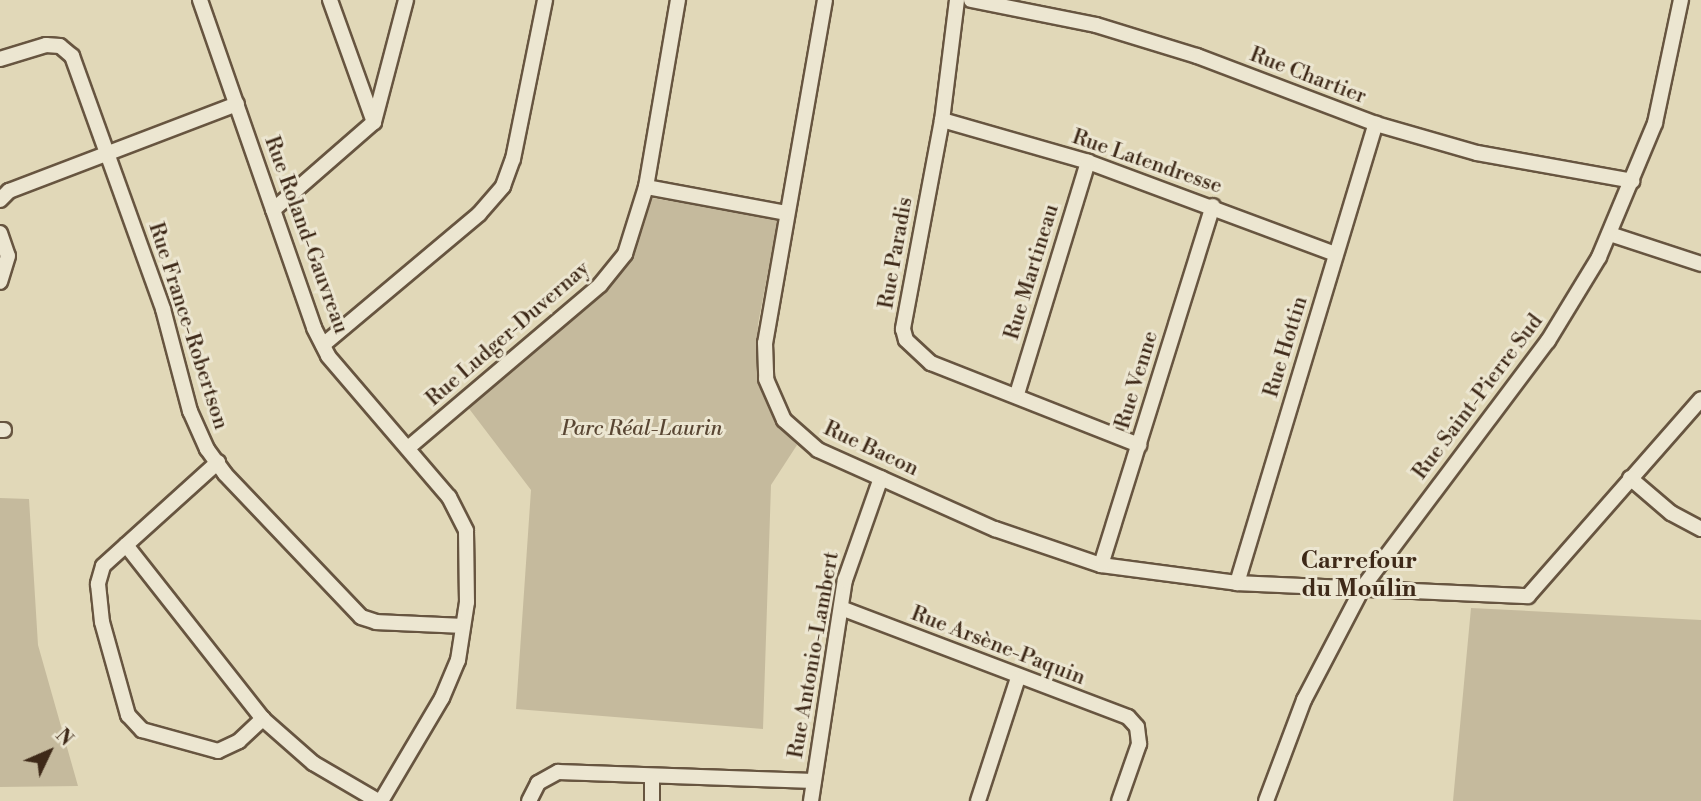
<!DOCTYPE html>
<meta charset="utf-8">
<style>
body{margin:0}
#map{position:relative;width:1701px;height:801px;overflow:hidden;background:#e1d8b8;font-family:"Libre Bodoni",serif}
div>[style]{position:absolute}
.green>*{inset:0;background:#c5ba9d}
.roads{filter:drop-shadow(2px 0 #675540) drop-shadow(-2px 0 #675540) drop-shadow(0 2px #675540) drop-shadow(0 -2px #675540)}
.minor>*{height:14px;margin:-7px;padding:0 7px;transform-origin:7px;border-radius:7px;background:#ece6d1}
span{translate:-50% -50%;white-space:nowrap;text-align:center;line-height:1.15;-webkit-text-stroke:6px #ece6d1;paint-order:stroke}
.street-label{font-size:21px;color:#3e2918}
.park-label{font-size:21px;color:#594633;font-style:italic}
.quarter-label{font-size:24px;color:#3e2918;font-weight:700}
.north{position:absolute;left:14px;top:717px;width:70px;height:70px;-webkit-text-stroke:5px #ece6d1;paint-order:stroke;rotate:46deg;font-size:19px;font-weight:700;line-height:28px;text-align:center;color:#3e2918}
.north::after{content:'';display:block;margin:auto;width:24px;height:32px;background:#3e2918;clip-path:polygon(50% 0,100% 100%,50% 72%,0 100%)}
</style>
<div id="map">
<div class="green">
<div style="clip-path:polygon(652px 198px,778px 219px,758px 324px,757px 371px,776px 422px,797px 445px,771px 485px,763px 729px,516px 709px,531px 490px,467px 406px,618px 274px,642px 231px)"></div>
<div style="clip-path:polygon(0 498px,29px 499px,38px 645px,78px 786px,0 787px)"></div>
<div style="clip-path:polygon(1471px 608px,1701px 620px,1701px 801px,1453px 801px)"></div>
</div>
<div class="roads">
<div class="minor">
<div style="left:200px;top:0;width:347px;rotate:70.8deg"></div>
<div style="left:314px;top:328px;width:31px;rotate:63deg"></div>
<div style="left:328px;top:356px;width:186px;rotate:49.4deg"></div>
<div style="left:449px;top:497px;width:38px;rotate:63deg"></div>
<div style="left:466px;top:531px;width:71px;rotate:89.2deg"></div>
<div style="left:467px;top:602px;width:59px;rotate:98.8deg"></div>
<div style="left:458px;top:660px;width:41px;rotate:112.8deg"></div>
<div style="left:442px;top:698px;width:120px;rotate:120.6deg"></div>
<div style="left:330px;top:0;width:130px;rotate:70.2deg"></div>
<div style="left:825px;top:0;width:348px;rotate:99.9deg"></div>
<div style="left:765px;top:343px;width:36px;rotate:88deg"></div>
<div style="left:766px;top:379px;width:45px;rotate:66.3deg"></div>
<div style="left:784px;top:420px;width:45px;rotate:41.4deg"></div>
<div style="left:818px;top:450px;width:194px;rotate:24.1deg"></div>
<div style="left:995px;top:529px;width:112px;rotate:18.8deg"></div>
<div style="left:1101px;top:565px;width:137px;rotate:7.5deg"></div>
<div style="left:1237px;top:583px;width:291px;rotate:2.6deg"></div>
<div style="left:1528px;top:596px;width:262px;rotate:-48.7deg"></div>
<div style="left:957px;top:0;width:121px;rotate:97.1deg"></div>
<div style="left:942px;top:120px;width:213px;rotate:100.6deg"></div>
<div style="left:903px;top:329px;width:11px;rotate:75deg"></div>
<div style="left:906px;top:340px;width:34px;rotate:43deg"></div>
<div style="left:931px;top:363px;width:224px;rotate:21.5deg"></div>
<div style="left:971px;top:0;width:127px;rotate:11.3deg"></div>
<div style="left:1096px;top:25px;width:106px;rotate:17.1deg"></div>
<div style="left:1197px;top:56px;width:191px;rotate:20.8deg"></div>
<div style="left:1376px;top:124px;width:105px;rotate:16deg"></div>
<div style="left:1477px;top:153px;width:158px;rotate:10.2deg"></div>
<div style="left:0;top:59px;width:48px;rotate:-16.9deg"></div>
<div style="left:46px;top:45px;width:14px;rotate:4deg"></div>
<div style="left:60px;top:46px;width:16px;rotate:40deg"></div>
<div style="left:72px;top:56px;width:269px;rotate:70.2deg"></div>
<div style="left:163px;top:309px;width:106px;rotate:75.2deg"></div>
<div style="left:190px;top:411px;width:42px;rotate:65.9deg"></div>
<div style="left:207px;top:449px;width:31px;rotate:54deg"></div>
<div style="left:225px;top:474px;width:197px;rotate:46.4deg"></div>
<div style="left:361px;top:617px;width:16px;rotate:18deg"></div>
<div style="left:376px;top:622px;width:87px;rotate:2.6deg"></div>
<div style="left:942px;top:120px;width:152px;rotate:16deg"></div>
<div style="left:1088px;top:162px;width:264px;rotate:20.4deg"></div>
<div style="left:646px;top:187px;width:142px;rotate:10.5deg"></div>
<div style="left:0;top:200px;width:13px;rotate:-45deg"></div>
<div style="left:9px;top:191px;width:244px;rotate:-20.9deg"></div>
<div style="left:273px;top:210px;width:134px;rotate:-41.1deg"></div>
<div style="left:374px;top:122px;width:126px;rotate:-75.3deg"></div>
<div style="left:0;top:233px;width:24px;rotate:71deg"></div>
<div style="left:8px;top:256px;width:27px;rotate:107deg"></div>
<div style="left:1610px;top:234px;width:96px;rotate:18.2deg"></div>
<div style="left:323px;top:345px;width:204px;rotate:-40deg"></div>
<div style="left:479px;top:214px;width:37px;rotate:-49deg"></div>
<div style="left:503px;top:186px;width:29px;rotate:-70deg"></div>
<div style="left:513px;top:159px;width:162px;rotate:-78.6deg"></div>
<div style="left:1017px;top:394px;width:243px;rotate:-73deg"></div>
<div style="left:0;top:430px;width:4px"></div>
<div style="left:408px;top:448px;width:252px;rotate:-40.3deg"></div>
<div style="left:600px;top:285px;width:40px;rotate:-51deg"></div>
<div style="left:625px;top:254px;width:70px;rotate:-72.6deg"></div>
<div style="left:646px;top:187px;width:190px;rotate:-80.3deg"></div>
<div style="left:218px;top:462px;width:155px;rotate:137.9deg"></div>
<div style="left:103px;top:566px;width:19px;rotate:106deg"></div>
<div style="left:98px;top:584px;width:38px;rotate:84deg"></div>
<div style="left:102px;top:622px;width:97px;rotate:74.4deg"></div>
<div style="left:128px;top:715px;width:21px;rotate:47deg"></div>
<div style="left:142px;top:730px;width:79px;rotate:15.4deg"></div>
<div style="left:218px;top:751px;width:23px;rotate:-25deg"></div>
<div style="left:239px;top:741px;width:33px;rotate:-43deg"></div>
<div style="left:1630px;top:478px;width:54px;rotate:40.5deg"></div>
<div style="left:1671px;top:513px;width:34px;rotate:28deg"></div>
<div style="left:126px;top:545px;width:221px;rotate:51.8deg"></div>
<div style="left:263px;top:719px;width:67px;rotate:41.3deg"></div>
<div style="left:313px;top:763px;width:75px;rotate:30.3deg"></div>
<div style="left:1101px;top:565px;width:376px;rotate:-72.7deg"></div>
<div style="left:1237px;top:583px;width:480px;rotate:-73.2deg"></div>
<div style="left:841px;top:608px;width:307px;rotate:20.8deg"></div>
<div style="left:1128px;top:717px;width:13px;rotate:48deg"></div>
<div style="left:1137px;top:727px;width:17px;rotate:83deg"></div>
<div style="left:1139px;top:744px;width:60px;rotate:109.3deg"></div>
<div style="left:529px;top:801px;width:20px;rotate:-63deg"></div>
<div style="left:538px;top:783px;width:23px;rotate:-29deg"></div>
<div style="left:558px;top:772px;width:256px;rotate:2deg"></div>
<div style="left:652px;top:801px;width:23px;rotate:-90deg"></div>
<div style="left:811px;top:801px;width:224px;rotate:-81.3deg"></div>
<div style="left:845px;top:580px;width:108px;rotate:-70.6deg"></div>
<div style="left:978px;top:801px;width:129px;rotate:-72deg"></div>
<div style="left:1266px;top:801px;width:108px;rotate:-69.4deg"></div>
<div style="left:1304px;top:700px;width:127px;rotate:-62.4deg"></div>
<div style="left:1363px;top:587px;width:308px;rotate:-53.1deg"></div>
<div style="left:1548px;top:341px;width:98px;rotate:-58.7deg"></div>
<div style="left:1599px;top:257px;width:145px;rotate:-67.3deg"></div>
<div style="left:1655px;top:123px;width:126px;rotate:-78.1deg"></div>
</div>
</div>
<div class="street-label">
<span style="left:1308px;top:76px;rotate:21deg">Rue Chartier</span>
<span style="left:1147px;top:162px;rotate:19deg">Rue Latendresse</span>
<span style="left:306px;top:235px;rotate:70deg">Rue Roland-Gauvreau</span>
<span style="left:896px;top:253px;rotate:-80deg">Rue Paradis</span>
<span style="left:1032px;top:272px;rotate:-73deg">Rue Martineau</span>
<span style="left:188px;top:326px;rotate:72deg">Rue France-Robertson</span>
<span style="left:508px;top:334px;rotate:-41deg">Rue Ludger-Duvernay</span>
<span style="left:1286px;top:347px;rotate:-73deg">Rue Hottin</span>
<span style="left:1137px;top:380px;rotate:-73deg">Rue Venne</span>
<span style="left:1478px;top:397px;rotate:-53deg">Rue Saint-Pierre Sud</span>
<span style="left:871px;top:449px;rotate:25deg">Rue Bacon</span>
<span style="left:998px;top:646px;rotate:21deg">Rue Arsène-Paquin</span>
<span style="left:814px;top:655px;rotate:-80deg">Rue Antonio-Lambert</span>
</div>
<div class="park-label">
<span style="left:642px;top:429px">Parc Réal-Laurin</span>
</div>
<div class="quarter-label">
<span style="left:1359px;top:576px">Carrefour<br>du Moulin</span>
</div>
<div class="north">N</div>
</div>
